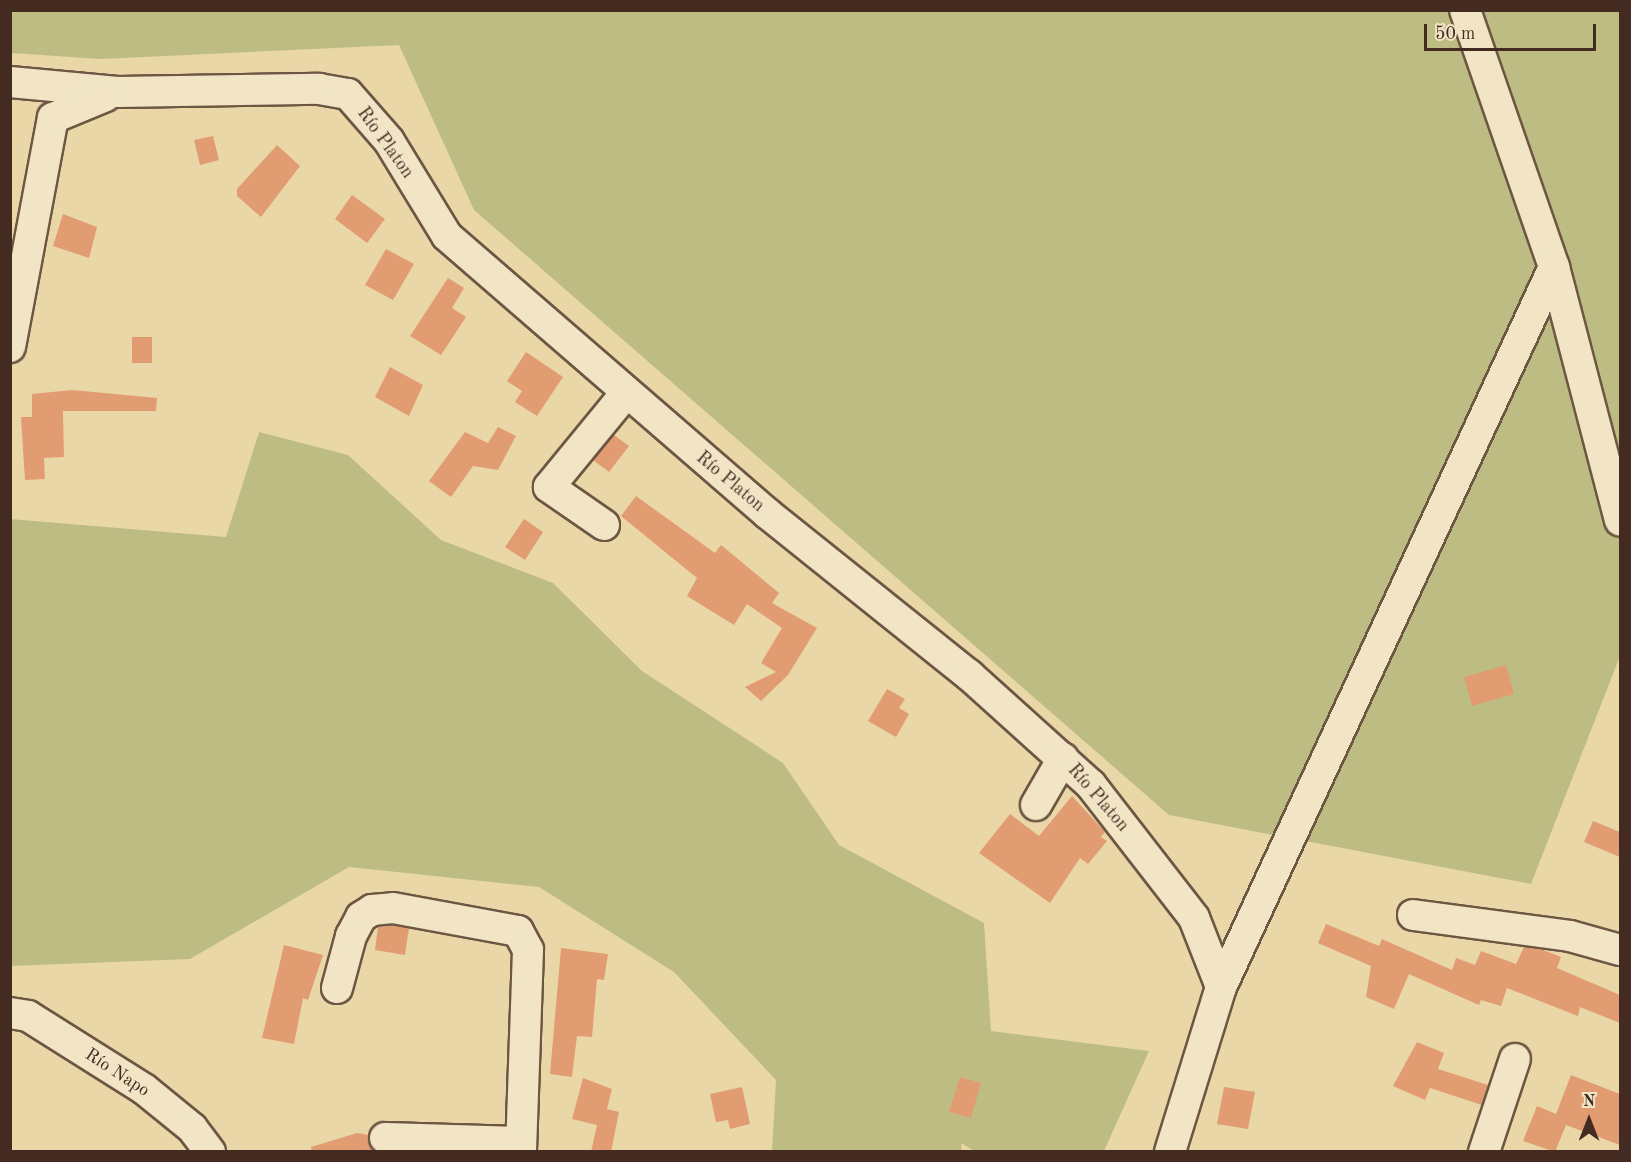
<!DOCTYPE html>
<meta charset="utf-8">
<style>
body{margin:0}
#map{position:relative;width:1631px;height:1162px;overflow:hidden;background:#ead7a7;font-family:"Old Standard TT",serif}
div>[style]{position:absolute}
.green>*{inset:0;background:#bdbd83}
.building>*{inset:0;background:#e19c72}
.roads{filter:drop-shadow(2px 0 #6d5643) drop-shadow(-2px 0 #6d5643) drop-shadow(0 2px #6d5643) drop-shadow(0 -2px #6d5643)}
.minor>*{height:30px;margin:-15px;padding:0 15px;transform-origin:15px;border-radius:15px;background:#f1e5c6}
span{translate:-50% -50%;white-space:nowrap;text-align:center;line-height:1.15;-webkit-text-stroke:4.5px #f1e5c6;paint-order:stroke}
.street-label{font-size:18px;color:#432b22}
.frame{position:absolute;inset:0;border:12px solid #432b22;pointer-events:none}
.north{position:absolute;left:1559px;top:1090px;width:60px;height:60px;-webkit-text-stroke:4px #f1e5c6;paint-order:stroke;rotate:0deg;font-size:16px;font-weight:700;line-height:24px;text-align:center;color:#432b22}
.north::after{content:'';display:block;margin:auto;width:21px;height:27px;background:#432b22;clip-path:polygon(50% 0,100% 100%,50% 72%,0 100%)}
.scale{position:absolute;left:1424px;top:24px;width:172px;height:27px;box-sizing:border-box;border:3px solid #432b22;border-top:0;padding-left:8px;font-size:18px;line-height:21px;white-space:nowrap;color:#432b22;-webkit-text-stroke:4px #f1e5c6;paint-order:stroke}
</style>
<div id="map">
<div class="green">
<div style="clip-path:polygon(10px 11px,1620px 11px,1620px 656px,1531px 884px,1169px 815px,474px 210px,399px 45px,101px 59px,11px 53px)"></div>
<div style="clip-path:polygon(259px 432px,348px 455px,441px 540px,553px 583px,642px 671px,783px 763px,839px 845px,984px 923px,991px 1031px,1149px 1051px,1104px 1151px,974px 1151px,961px 1143px,962px 1152px,772px 1151px,776px 1080px,674px 972px,539px 887px,349px 867px,190px 959px,11px 966px,10px 519px,226px 537px)"></div>
</div>
<div class="building">
<div style="clip-path:polygon(213px 136px,219px 160px,200px 165px,194px 140px)"></div>
<div style="clip-path:polygon(277px 145px,300px 166px,261px 217px,237px 196px,237px 189px)"></div>
<div style="clip-path:polygon(352px 195px,385px 219px,367px 243px,335px 219px)"></div>
<div style="clip-path:polygon(63px 214px,97px 227px,89px 258px,53px 246px)"></div>
<div style="clip-path:polygon(386px 249px,414px 264px,393px 300px,365px 285px)"></div>
<div style="clip-path:polygon(448px 278px,464px 288px,452px 308px,466px 317px,441px 355px,410px 336px)"></div>
<div style="clip-path:polygon(132px 337px,152px 337px,152px 363px,132px 363px)"></div>
<div style="clip-path:polygon(526px 352px,563px 377px,537px 416px,515px 402px,522px 391px,507px 381px)"></div>
<div style="clip-path:polygon(390px 367px,423px 385px,409px 416px,375px 397px)"></div>
<div style="clip-path:polygon(72px 390px,157px 398px,156px 411px,63px 411px,64px 457px,44px 458px,45px 479px,25px 480px,21px 417px,32px 417px,32px 394px)"></div>
<div style="clip-path:polygon(498px 427px,516px 436px,498px 470px,473px 466px,451px 497px,429px 481px,465px 432px,488px 443px)"></div>
<div style="clip-path:polygon(614px 435px,629px 446px,609px 472px,593px 460px)"></div>
<div style="clip-path:polygon(636px 496px,715px 553px,721px 545px,779px 593px,772px 603px,817px 628px,788px 675px,761px 701px,745px 687px,776px 672px,761px 663px,782px 628px,747px 604px,734px 625px,687px 596px,697px 578px,621px 516px)"></div>
<div style="clip-path:polygon(524px 519px,543px 532px,525px 560px,505px 547px)"></div>
<div style="clip-path:polygon(1506px 665px,1514px 694px,1472px 706px,1464px 677px)"></div>
<div style="clip-path:polygon(887px 689px,905px 699px,899px 708px,909px 714px,896px 737px,868px 721px)"></div>
<div style="clip-path:polygon(1072px 796px,1105px 832px,1101px 837px,1107px 841px,1088px 864px,1080px 858px,1050px 903px,979px 853px,1010px 814px,1039px 836px)"></div>
<div style="clip-path:polygon(1593px 821px,1620px 832px,1620px 857px,1584px 842px)"></div>
<div style="clip-path:polygon(1326px 924px,1379px 946px,1382px 939px,1452px 970px,1456px 958px,1475px 965px,1481px 951px,1516px 964px,1524px 947px,1543px 950px,1561px 957px,1557px 968px,1620px 995px,1620px 1023px,1580px 1007px,1578px 1016px,1507px 988px,1501px 1006px,1481px 1000px,1479px 1005px,1409px 974px,1394px 1009px,1366px 997px,1371px 966px,1318px 943px)"></div>
<div style="clip-path:polygon(392px 925px,409px 928px,405px 955px,375px 950px,378px 927px)"></div>
<div style="clip-path:polygon(284px 945px,323px 955px,308px 1000px,303px 998px,294px 1044px,262px 1038px)"></div>
<div style="clip-path:polygon(561px 948px,608px 954px,604px 980px,597px 979px,592px 1037px,577px 1036px,572px 1077px,550px 1074px)"></div>
<div style="clip-path:polygon(1417px 1042px,1444px 1053px,1438px 1069px,1488px 1085px,1482px 1105px,1430px 1088px,1425px 1100px,1393px 1086px)"></div>
<div style="clip-path:polygon(1571px 1075px,1620px 1094px,1620px 1145px,1566px 1125px,1555px 1152px,1523px 1141px,1537px 1106px,1556px 1114px)"></div>
<div style="clip-path:polygon(960px 1077px,981px 1083px,971px 1118px,949px 1112px)"></div>
<div style="clip-path:polygon(583px 1078px,612px 1089px,607px 1109px,619px 1112px,611px 1152px,591px 1152px,597px 1125px,572px 1119px)"></div>
<div style="clip-path:polygon(742px 1087px,750px 1124px,730px 1129px,728px 1120px,716px 1122px,710px 1094px)"></div>
<div style="clip-path:polygon(1224px 1087px,1255px 1092px,1248px 1129px,1217px 1124px)"></div>
<div style="clip-path:polygon(357px 1133px,369px 1135px,375px 1152px,312px 1152px,311px 1147px)"></div>
</div>
<div class="roads">
<div class="minor">
<div style="left:1465px;top:10px;width:272px;rotate:70.9deg"></div>
<div style="left:1554px;top:267px;width:262px;rotate:75.4deg"></div>
<div style="left:10px;top:82px;width:108px;rotate:5.3deg"></div>
<div style="left:118px;top:92px;width:201px;rotate:-0.9deg"></div>
<div style="left:319px;top:89px;width:29px;rotate:10deg"></div>
<div style="left:348px;top:94px;width:62px;rotate:48.9deg"></div>
<div style="left:389px;top:141px;width:111px;rotate:58.6deg"></div>
<div style="left:447px;top:236px;width:425px;rotate:40.9deg"></div>
<div style="left:768px;top:514px;width:258px;rotate:38.7deg"></div>
<div style="left:969px;top:675px;width:164px;rotate:42deg"></div>
<div style="left:1091px;top:785px;width:168px;rotate:52.2deg"></div>
<div style="left:1194px;top:918px;width:74px;rotate:68.6deg"></div>
<div style="left:1221px;top:987px;width:173px;rotate:107.2deg"></div>
<div style="left:10px;top:347px;width:233px;rotate:-79.4deg"></div>
<div style="left:53px;top:118px;width:57px;rotate:-22.5deg"></div>
<div style="left:604px;top:525px;width:67px;rotate:-145.4deg"></div>
<div style="left:549px;top:487px;width:120px;rotate:-50.7deg"></div>
<div style="left:1036px;top:805px;width:54px;rotate:-60.1deg"></div>
<div style="left:1413px;top:915px;width:158px;rotate:7.6deg"></div>
<div style="left:1570px;top:936px;width:52px;rotate:15.6deg"></div>
<div style="left:1221px;top:987px;width:793px;rotate:-65.18deg"></div>
<div style="left:337px;top:988px;width:54px;rotate:-74.9deg"></div>
<div style="left:351px;top:936px;width:21px;rotate:-62deg"></div>
<div style="left:361px;top:917px;width:13px;rotate:-32deg"></div>
<div style="left:372px;top:910px;width:21px;rotate:-5deg"></div>
<div style="left:393px;top:908px;width:127px;rotate:10.4deg"></div>
<div style="left:518px;top:931px;width:21px;rotate:62deg"></div>
<div style="left:528px;top:950px;width:202px;rotate:92deg"></div>
<div style="left:10px;top:1013px;width:18px;rotate:9deg"></div>
<div style="left:28px;top:1016px;width:137px;rotate:32.2deg"></div>
<div style="left:144px;top:1089px;width:62px;rotate:39.1deg"></div>
<div style="left:192px;top:1128px;width:30px;rotate:53deg"></div>
<div style="left:385px;top:1138px;width:136px;rotate:1.7deg"></div>
<div style="left:1484px;top:1152px;width:98px;rotate:-71.6deg"></div>
</div>
</div>
<div class="street-label">
<span style="left:385px;top:143px;rotate:54deg">Río Platon</span>
<span style="left:730px;top:482px;rotate:40deg">Río Platon</span>
<span style="left:1098px;top:798px;rotate:49deg">Río Platon</span>
<span style="left:117px;top:1073px;rotate:33deg">Río Napo</span>
</div>
<div class="frame"></div>
<div class="north">N</div>
<div class="scale">50 m</div>
</div>
